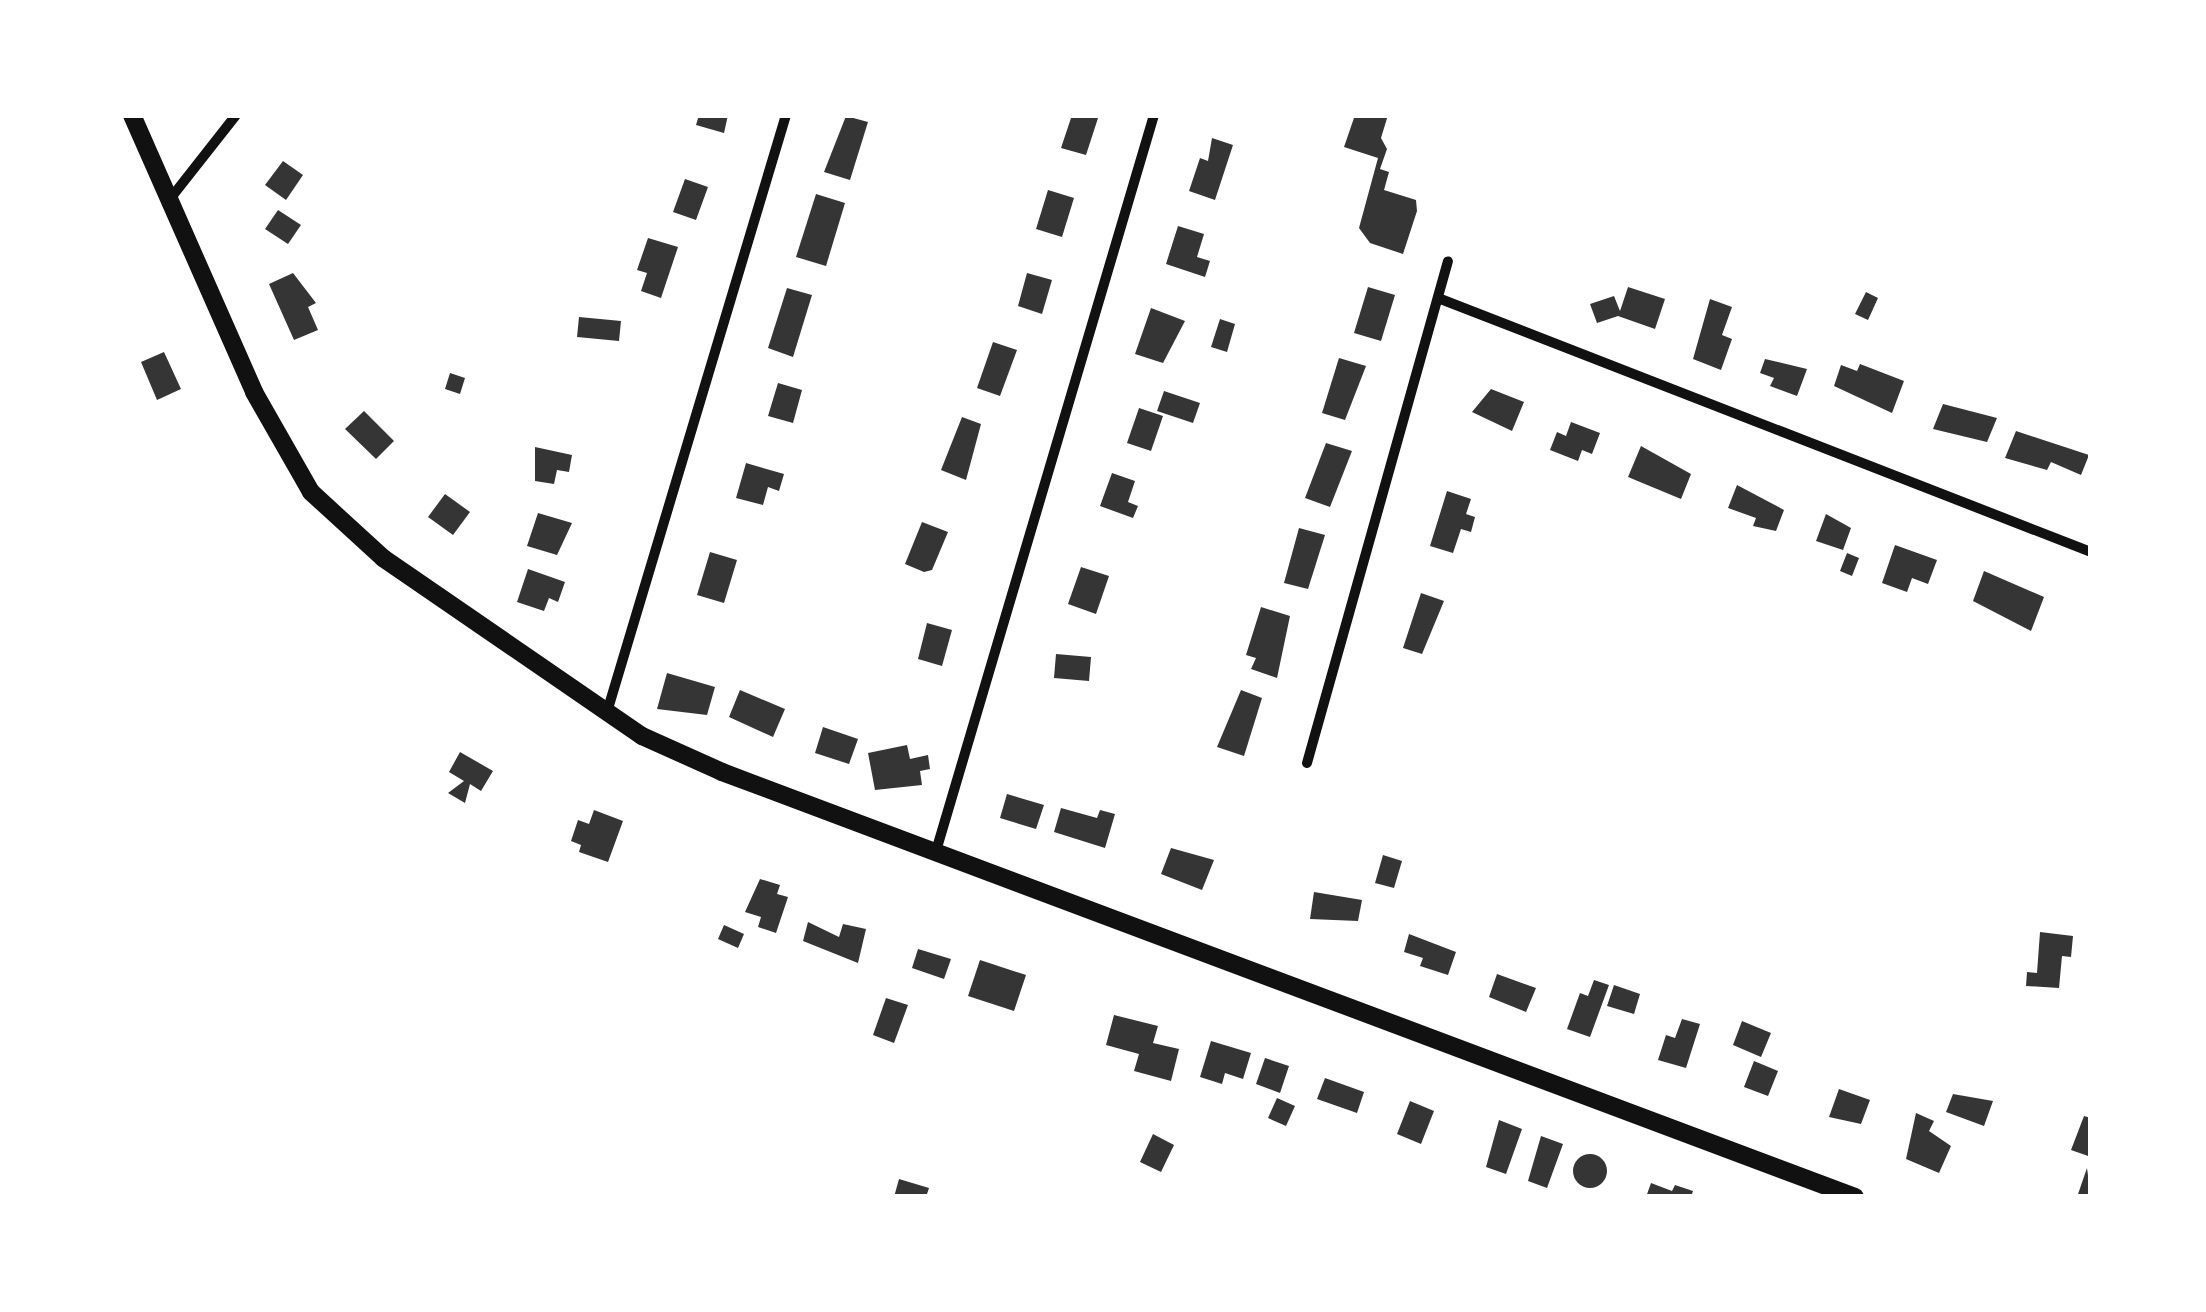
<!DOCTYPE html>
<style>
body{margin:0}
#map{position:relative;width:2206px;height:1312px;overflow:hidden;background:#fff;font-family:"DM Sans",sans-serif}
div>[style]{position:absolute}
.building>*{inset:0;background:#353535}
.round{border-radius:50%}
.minor>*{height:10px;margin:-5px;padding:0 5px;transform-origin:5px;border-radius:5px;background:#111}
.secondary>*{height:18px;margin:-9px;padding:0 9px;transform-origin:9px;border-radius:9px;background:#111}
span{translate:-50% -50%;white-space:nowrap;text-align:center;line-height:1.15;-webkit-text-stroke:10px #fff;paint-order:stroke}
.frame{position:absolute;inset:0;border:118px solid #fff;pointer-events:none}
</style>
<div id="map">
<div class="building">
<div style="clip-path:polygon(699px 115px,728px 115px,724px 133px,696px 125px)"></div>
<div style="clip-path:polygon(1072px 115px,1099px 115px,1086px 155px,1061px 148px)"></div>
<div style="clip-path:polygon(1355px 115px,1388px 115px,1381px 138px,1387px 149px,1380px 169px,1389px 172px,1384px 190px,1416px 200px,1417px 211px,1403px 254px,1370px 243px,1359px 228px,1378px 158px,1344px 147px)"></div>
<div style="clip-path:polygon(846px 116px,868px 122px,850px 180px,824px 172px)"></div>
<div style="clip-path:polygon(1212px 138px,1233px 145px,1215px 200px,1189px 191px,1200px 158px,1208px 161px)"></div>
<div style="clip-path:polygon(283px 161px,303px 175px,286px 200px,265px 185px)"></div>
<div style="clip-path:polygon(685px 179px,708px 187px,696px 220px,673px 212px)"></div>
<div style="clip-path:polygon(1048px 190px,1074px 198px,1062px 237px,1036px 229px)"></div>
<div style="clip-path:polygon(816px 194px,845px 203px,826px 266px,796px 257px)"></div>
<div style="clip-path:polygon(278px 210px,301px 225px,288px 244px,265px 229px)"></div>
<div style="clip-path:polygon(1178px 226px,1204px 234px,1197px 257px,1210px 261px,1205px 277px,1166px 264px)"></div>
<div style="clip-path:polygon(648px 238px,678px 247px,661px 298px,641px 291px,647px 273px,637px 270px)"></div>
<div style="clip-path:polygon(293px 273px,316px 303px,308px 307px,318px 330px,294px 340px,269px 284px)"></div>
<div style="clip-path:polygon(1027px 273px,1052px 280px,1042px 314px,1018px 306px)"></div>
<div style="clip-path:polygon(1368px 287px,1395px 295px,1381px 341px,1354px 333px)"></div>
<div style="clip-path:polygon(1628px 287px,1665px 299px,1655px 329px,1618px 316px,1597px 323px,1590px 304px,1614px 296px,1620px 311px)"></div>
<div style="clip-path:polygon(787px 288px,812px 295px,793px 357px,768px 348px)"></div>
<div style="clip-path:polygon(1866px 292px,1878px 298px,1868px 320px,1855px 314px)"></div>
<div style="clip-path:polygon(1710px 299px,1732px 307px,1722px 335px,1732px 339px,1721px 370px,1693px 359px)"></div>
<div style="clip-path:polygon(1151px 308px,1185px 321px,1163px 363px,1135px 354px)"></div>
<div style="clip-path:polygon(579px 317px,621px 321px,619px 341px,577px 337px)"></div>
<div style="clip-path:polygon(1220px 319px,1235px 324px,1227px 352px,1211px 347px)"></div>
<div style="clip-path:polygon(993px 342px,1017px 350px,1000px 396px,977px 388px)"></div>
<div style="clip-path:polygon(164px 352px,181px 389px,157px 400px,141px 362px)"></div>
<div style="clip-path:polygon(1339px 358px,1366px 366px,1345px 420px,1322px 413px)"></div>
<div style="clip-path:polygon(1765px 359px,1807px 369px,1797px 396px,1770px 386px,1774px 378px,1760px 373px)"></div>
<div style="clip-path:polygon(1860px 364px,1904px 381px,1892px 413px,1834px 386px,1841px 365px,1857px 371px)"></div>
<div style="clip-path:polygon(450px 373px,465px 378px,460px 394px,445px 389px)"></div>
<div style="clip-path:polygon(778px 383px,802px 390px,793px 423px,768px 416px)"></div>
<div style="clip-path:polygon(1491px 389px,1524px 402px,1512px 431px,1472px 412px)"></div>
<div style="clip-path:polygon(1164px 391px,1200px 403px,1193px 423px,1157px 411px)"></div>
<div style="clip-path:polygon(1943px 404px,1997px 418px,1987px 442px,1933px 429px)"></div>
<div style="clip-path:polygon(1139px 408px,1163px 416px,1151px 451px,1127px 443px)"></div>
<div style="clip-path:polygon(364px 411px,394px 441px,376px 459px,345px 429px)"></div>
<div style="clip-path:polygon(962px 417px,981px 424px,966px 480px,941px 470px)"></div>
<div style="clip-path:polygon(1571px 422px,1600px 433px,1592px 454px,1582px 450px,1578px 461px,1550px 450px,1557px 432px,1566px 436px)"></div>
<div style="clip-path:polygon(2016px 431px,2089px 455px,2081px 475px,2051px 462px,2047px 470px,2005px 458px)"></div>
<div style="clip-path:polygon(1326px 443px,1352px 451px,1330px 507px,1305px 498px)"></div>
<div style="clip-path:polygon(1641px 446px,1691px 474px,1681px 499px,1628px 477px)"></div>
<div style="clip-path:polygon(535px 447px,572px 455px,569px 472px,557px 470px,554px 484px,535px 481px)"></div>
<div style="clip-path:polygon(746px 463px,784px 474px,779px 491px,768px 487px,763px 505px,736px 498px)"></div>
<div style="clip-path:polygon(1112px 473px,1135px 481px,1128px 502px,1138px 506px,1133px 518px,1100px 506px)"></div>
<div style="clip-path:polygon(1737px 485px,1784px 510px,1776px 531px,1753px 526px,1756px 518px,1728px 508px)"></div>
<div style="clip-path:polygon(1447px 491px,1471px 499px,1466px 514px,1475px 517px,1471px 532px,1461px 529px,1453px 553px,1430px 546px)"></div>
<div style="clip-path:polygon(445px 494px,470px 512px,453px 535px,428px 517px)"></div>
<div style="clip-path:polygon(538px 513px,572px 523px,557px 555px,527px 546px)"></div>
<div style="clip-path:polygon(1826px 514px,1851px 528px,1843px 550px,1816px 541px)"></div>
<div style="clip-path:polygon(922px 522px,948px 532px,932px 570px,924px 572px,905px 564px)"></div>
<div style="clip-path:polygon(1299px 528px,1325px 535px,1308px 589px,1284px 583px)"></div>
<div style="clip-path:polygon(1895px 545px,1937px 560px,1928px 584px,1912px 578px,1907px 592px,1882px 583px)"></div>
<div style="clip-path:polygon(710px 552px,737px 560px,724px 603px,697px 595px)"></div>
<div style="clip-path:polygon(1847px 553px,1859px 558px,1852px 576px,1840px 571px)"></div>
<div style="clip-path:polygon(1081px 567px,1109px 576px,1096px 614px,1068px 604px)"></div>
<div style="clip-path:polygon(528px 569px,565px 582px,558px 602px,549px 598px,544px 611px,517px 602px)"></div>
<div style="clip-path:polygon(1984px 571px,2044px 597px,2031px 631px,1973px 601px)"></div>
<div style="clip-path:polygon(1421px 593px,1444px 601px,1422px 654px,1403px 648px)"></div>
<div style="clip-path:polygon(1261px 607px,1290px 616px,1277px 678px,1251px 669px,1256px 658px,1246px 655px)"></div>
<div style="clip-path:polygon(927px 623px,952px 630px,942px 666px,918px 659px)"></div>
<div style="clip-path:polygon(1056px 654px,1091px 657px,1089px 681px,1054px 678px)"></div>
<div style="clip-path:polygon(667px 673px,715px 687px,707px 715px,657px 709px)"></div>
<div style="clip-path:polygon(740px 690px,785px 709px,773px 737px,729px 717px)"></div>
<div style="clip-path:polygon(1241px 690px,1262px 698px,1244px 756px,1217px 747px)"></div>
<div style="clip-path:polygon(823px 727px,858px 739px,849px 764px,815px 753px)"></div>
<div style="clip-path:polygon(907px 745px,910px 759px,928px 755px,930px 769px,920px 771px,922px 785px,875px 790px,868px 753px)"></div>
<div style="clip-path:polygon(460px 752px,493px 771px,481px 791px,470px 784px,465px 803px,448px 793px,464px 781px,449px 772px)"></div>
<div style="clip-path:polygon(1007px 794px,1044px 805px,1036px 829px,1000px 818px)"></div>
<div style="clip-path:polygon(1061px 808px,1097px 818px,1100px 810px,1115px 814px,1105px 848px,1054px 832px)"></div>
<div style="clip-path:polygon(594px 810px,623px 821px,608px 862px,579px 852px,581px 845px,571px 841px,578px 820px,589px 824px)"></div>
<div style="clip-path:polygon(1171px 848px,1214px 860px,1202px 890px,1161px 874px)"></div>
<div style="clip-path:polygon(1383px 855px,1402px 861px,1394px 888px,1375px 883px)"></div>
<div style="clip-path:polygon(760px 879px,780px 885px,777px 894px,788px 897px,776px 933px,758px 927px,761px 917px,745px 912px)"></div>
<div style="clip-path:polygon(1314px 892px,1362px 900px,1358px 921px,1310px 919px)"></div>
<div style="clip-path:polygon(808px 922px,839px 937px,843px 924px,866px 929px,858px 963px,803px 941px)"></div>
<div style="clip-path:polygon(724px 925px,744px 934px,738px 948px,718px 939px)"></div>
<div style="clip-path:polygon(2040px 932px,2073px 936px,2071px 957px,2062px 956px,2059px 988px,2026px 986px,2027px 972px,2037px 973px)"></div>
<div style="clip-path:polygon(1409px 934px,1456px 952px,1448px 975px,1420px 966px,1423px 958px,1404px 952px)"></div>
<div style="clip-path:polygon(918px 949px,951px 959px,944px 979px,912px 968px)"></div>
<div style="clip-path:polygon(980px 960px,1026px 975px,1014px 1011px,968px 996px)"></div>
<div style="clip-path:polygon(1497px 974px,1536px 988px,1526px 1012px,1489px 997px)"></div>
<div style="clip-path:polygon(1594px 980px,1609px 985px,1590px 1037px,1567px 1029px,1580px 993px,1588px 996px)"></div>
<div style="clip-path:polygon(1614px 985px,1640px 994px,1634px 1014px,1607px 1006px)"></div>
<div style="clip-path:polygon(886px 998px,908px 1005px,894px 1043px,873px 1035px)"></div>
<div style="clip-path:polygon(1114px 1015px,1158px 1026px,1153px 1043px,1179px 1049px,1171px 1081px,1134px 1071px,1139px 1054px,1106px 1045px)"></div>
<div style="clip-path:polygon(1682px 1019px,1700px 1024px,1686px 1068px,1658px 1060px,1666px 1035px,1675px 1038px)"></div>
<div style="clip-path:polygon(1742px 1021px,1771px 1033px,1761px 1057px,1733px 1045px)"></div>
<div style="clip-path:polygon(1211px 1041px,1251px 1053px,1243px 1079px,1225px 1073px,1222px 1084px,1200px 1077px)"></div>
<div style="clip-path:polygon(1265px 1058px,1289px 1066px,1280px 1093px,1256px 1084px)"></div>
<div style="clip-path:polygon(1754px 1061px,1778px 1071px,1768px 1096px,1744px 1087px)"></div>
<div style="clip-path:polygon(1325px 1078px,1364px 1092px,1357px 1113px,1317px 1099px)"></div>
<div style="clip-path:polygon(1839px 1089px,1870px 1100px,1861px 1124px,1829px 1117px)"></div>
<div style="clip-path:polygon(1953px 1094px,1993px 1101px,1984px 1126px,1946px 1112px)"></div>
<div style="clip-path:polygon(1277px 1098px,1295px 1106px,1286px 1126px,1268px 1118px)"></div>
<div style="clip-path:polygon(1410px 1101px,1434px 1111px,1421px 1144px,1397px 1134px)"></div>
<div style="clip-path:polygon(1916px 1113px,1934px 1121px,1929px 1131px,1951px 1146px,1939px 1173px,1906px 1159px)"></div>
<div style="clip-path:polygon(2084px 1116px,2091px 1118px,2091px 1157px,2071px 1150px)"></div>
<div style="clip-path:polygon(1499px 1120px,1522px 1129px,1506px 1174px,1486px 1167px)"></div>
<div style="clip-path:polygon(1153px 1134px,1174px 1145px,1161px 1172px,1140px 1162px)"></div>
<div style="clip-path:polygon(1541px 1136px,1563px 1144px,1547px 1188px,1528px 1181px)"></div>
<div class="round" style="left:1573px;top:1154px;width:34px;height:34px"></div>
<div style="clip-path:polygon(2087px 1168px,2091px 1197px,2077px 1197px)"></div>
<div style="clip-path:polygon(899px 1179px,929px 1188px,926px 1197px,894px 1197px)"></div>
<div style="clip-path:polygon(1651px 1183px,1672px 1191px,1675px 1185px,1693px 1191px,1691px 1197px,1646px 1197px)"></div>
</div>
<div class="minor">
<div style="left:170px;top:199px;width:107px;rotate:-51.8deg"></div>
<div style="left:1438px;top:298px;width:701px;rotate:21.25deg"></div>
<div style="left:607px;top:712px;width:623px;rotate:-73.31deg"></div>
<div style="left:1307px;top:763px;width:521px;rotate:-74.31deg"></div>
<div style="left:936px;top:851px;width:768px;rotate:-73.5deg"></div>
</div>
<div class="secondary">
<div style="left:132px;top:115px;width:303px;rotate:66.2deg"></div>
<div style="left:254px;top:392px;width:115px;rotate:60.3deg"></div>
<div style="left:311px;top:492px;width:98px;rotate:42.5deg"></div>
<div style="left:383px;top:558px;width:314px;rotate:34.5deg"></div>
<div style="left:642px;top:736px;width:88px;rotate:24.2deg"></div>
<div style="left:722px;top:772px;width:1210px;rotate:20.56deg"></div>
</div>
<div class="frame"></div>
</div>
